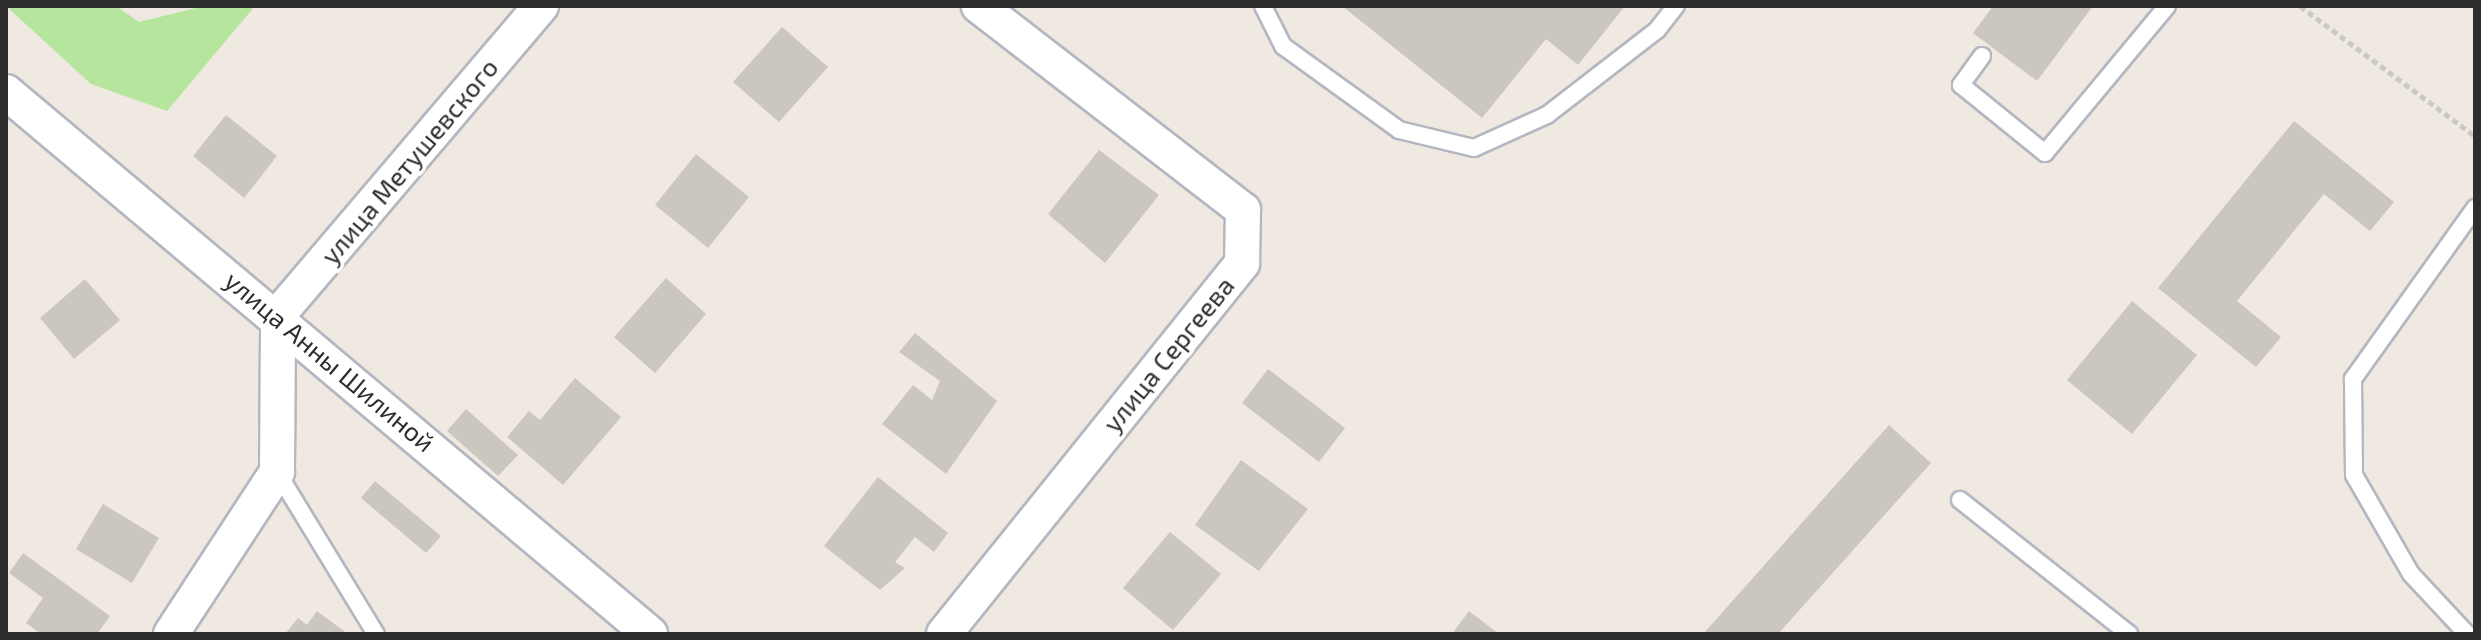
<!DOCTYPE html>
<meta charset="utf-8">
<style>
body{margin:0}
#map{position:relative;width:2481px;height:640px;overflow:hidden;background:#efe9e1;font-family:"Exo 2",sans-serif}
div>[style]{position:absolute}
.green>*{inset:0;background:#b6e59e}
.building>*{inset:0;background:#cbc7bf}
.path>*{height:5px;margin-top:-2.5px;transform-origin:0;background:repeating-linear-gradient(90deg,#c9c9c9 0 6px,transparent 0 10px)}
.roads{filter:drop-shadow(2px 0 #b4b7c1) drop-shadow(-2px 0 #b4b7c1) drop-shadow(0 2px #b4b7c1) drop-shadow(0 -2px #b4b7c1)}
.service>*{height:16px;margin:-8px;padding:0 8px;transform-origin:8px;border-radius:8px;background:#fff}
.minor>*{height:34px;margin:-17px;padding:0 17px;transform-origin:17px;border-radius:17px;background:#fff}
span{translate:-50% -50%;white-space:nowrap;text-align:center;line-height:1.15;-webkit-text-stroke:7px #fff;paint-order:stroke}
.street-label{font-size:26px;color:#2e2e2e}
.frame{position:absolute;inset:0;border:8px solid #2e2e2e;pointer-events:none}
</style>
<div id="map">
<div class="green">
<div style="clip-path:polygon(6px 6px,116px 6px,139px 22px,204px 6px,255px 6px,167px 111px,91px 84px)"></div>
</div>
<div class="building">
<div style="clip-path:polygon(1342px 6px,1625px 6px,1578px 65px,1546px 39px,1482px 118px)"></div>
<div style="clip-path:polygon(1993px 6px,2093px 6px,2037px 81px,1973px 33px)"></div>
<div style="clip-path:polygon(782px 27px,828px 67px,779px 122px,733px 82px)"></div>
<div style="clip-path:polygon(226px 115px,277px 156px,244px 198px,193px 156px)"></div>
<div style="clip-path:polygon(2294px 121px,2394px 202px,2370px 231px,2324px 194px,2237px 301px,2281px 337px,2256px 367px,2158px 288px)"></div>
<div style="clip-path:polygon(1099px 150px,1159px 195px,1105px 263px,1048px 214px)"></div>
<div style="clip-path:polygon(696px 154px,749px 197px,708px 248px,655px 205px)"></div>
<div style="clip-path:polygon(666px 278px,706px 314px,655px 373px,614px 337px)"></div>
<div style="clip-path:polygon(85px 279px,120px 320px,74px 359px,40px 318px)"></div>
<div style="clip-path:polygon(2132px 301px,2197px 355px,2132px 434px,2067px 380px)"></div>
<div style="clip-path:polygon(915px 333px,997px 401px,946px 474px,882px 424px,913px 385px,932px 400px,940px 381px,899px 352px)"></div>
<div style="clip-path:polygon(1268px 369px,1345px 428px,1319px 462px,1242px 403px)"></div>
<div style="clip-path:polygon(575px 378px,621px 417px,563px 485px,507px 437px,529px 411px,540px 420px)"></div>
<div style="clip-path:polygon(466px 409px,518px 455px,498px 476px,447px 431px)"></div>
<div style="clip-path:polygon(1889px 425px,1931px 463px,1778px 634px,1703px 634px)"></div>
<div style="clip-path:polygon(1241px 460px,1308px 509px,1259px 571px,1195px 525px)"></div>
<div style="clip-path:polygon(878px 477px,948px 533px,934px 552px,915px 537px,895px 562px,905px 568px,880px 590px,824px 546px)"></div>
<div style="clip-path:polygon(375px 481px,441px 536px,426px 553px,361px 498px)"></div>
<div style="clip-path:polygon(103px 504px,159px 538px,132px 583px,76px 549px)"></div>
<div style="clip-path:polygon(1170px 532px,1221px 574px,1173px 630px,1123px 588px)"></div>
<div style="clip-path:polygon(23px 553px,110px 616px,97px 634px,41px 634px,26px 623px,43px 598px,9px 573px)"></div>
<div style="clip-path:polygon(317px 611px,348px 634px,285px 634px,298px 618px,307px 625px)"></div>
<div style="clip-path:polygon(1469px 611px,1499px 634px,1452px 634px)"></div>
</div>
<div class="path">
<div style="left:2300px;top:6px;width:218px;rotate:36.6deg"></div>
</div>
<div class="roads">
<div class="service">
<div style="left:1263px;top:6px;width:45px;rotate:63.4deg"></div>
<div style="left:1283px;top:46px;width:143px;rotate:35.9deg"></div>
<div style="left:1399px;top:130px;width:77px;rotate:13.5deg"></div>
<div style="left:1474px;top:148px;width:80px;rotate:-24.3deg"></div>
<div style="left:1547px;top:115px;width:139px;rotate:-37.7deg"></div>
<div style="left:1657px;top:30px;width:31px;rotate:-52deg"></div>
<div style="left:1982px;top:56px;width:36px;rotate:126deg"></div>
<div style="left:1961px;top:85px;width:108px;rotate:39deg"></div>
<div style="left:2045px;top:153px;width:191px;rotate:-50.3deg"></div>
<div style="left:277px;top:472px;width:190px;rotate:58.6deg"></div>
<div style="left:1960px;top:500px;width:216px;rotate:38.4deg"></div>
<div style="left:2467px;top:634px;width:82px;rotate:-133deg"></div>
<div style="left:2411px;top:574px;width:114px;rotate:-119.9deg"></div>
<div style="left:2354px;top:475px;width:96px;rotate:-90.6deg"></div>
<div style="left:2353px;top:379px;width:210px;rotate:-54.5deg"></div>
</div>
<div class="minor">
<div style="left:6px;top:92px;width:842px;rotate:40.08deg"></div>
<div style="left:278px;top:315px;width:406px;rotate:-49.6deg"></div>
<div style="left:171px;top:634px;width:194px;rotate:-56.8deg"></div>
<div style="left:277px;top:472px;width:157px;rotate:-89.6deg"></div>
<div style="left:944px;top:634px;width:476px;rotate:-51.2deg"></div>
<div style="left:1242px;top:263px;width:53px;rotate:-88.9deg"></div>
<div style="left:1243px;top:210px;width:334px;rotate:-142.3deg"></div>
</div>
</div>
<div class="street-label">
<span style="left:409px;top:161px;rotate:-50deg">улица Метушевского</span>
<span style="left:1168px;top:354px;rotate:-51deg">улица Сергеева</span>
<span style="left:330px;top:361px;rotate:40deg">улица Анны Шилиной</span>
</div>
<div class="frame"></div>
</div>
